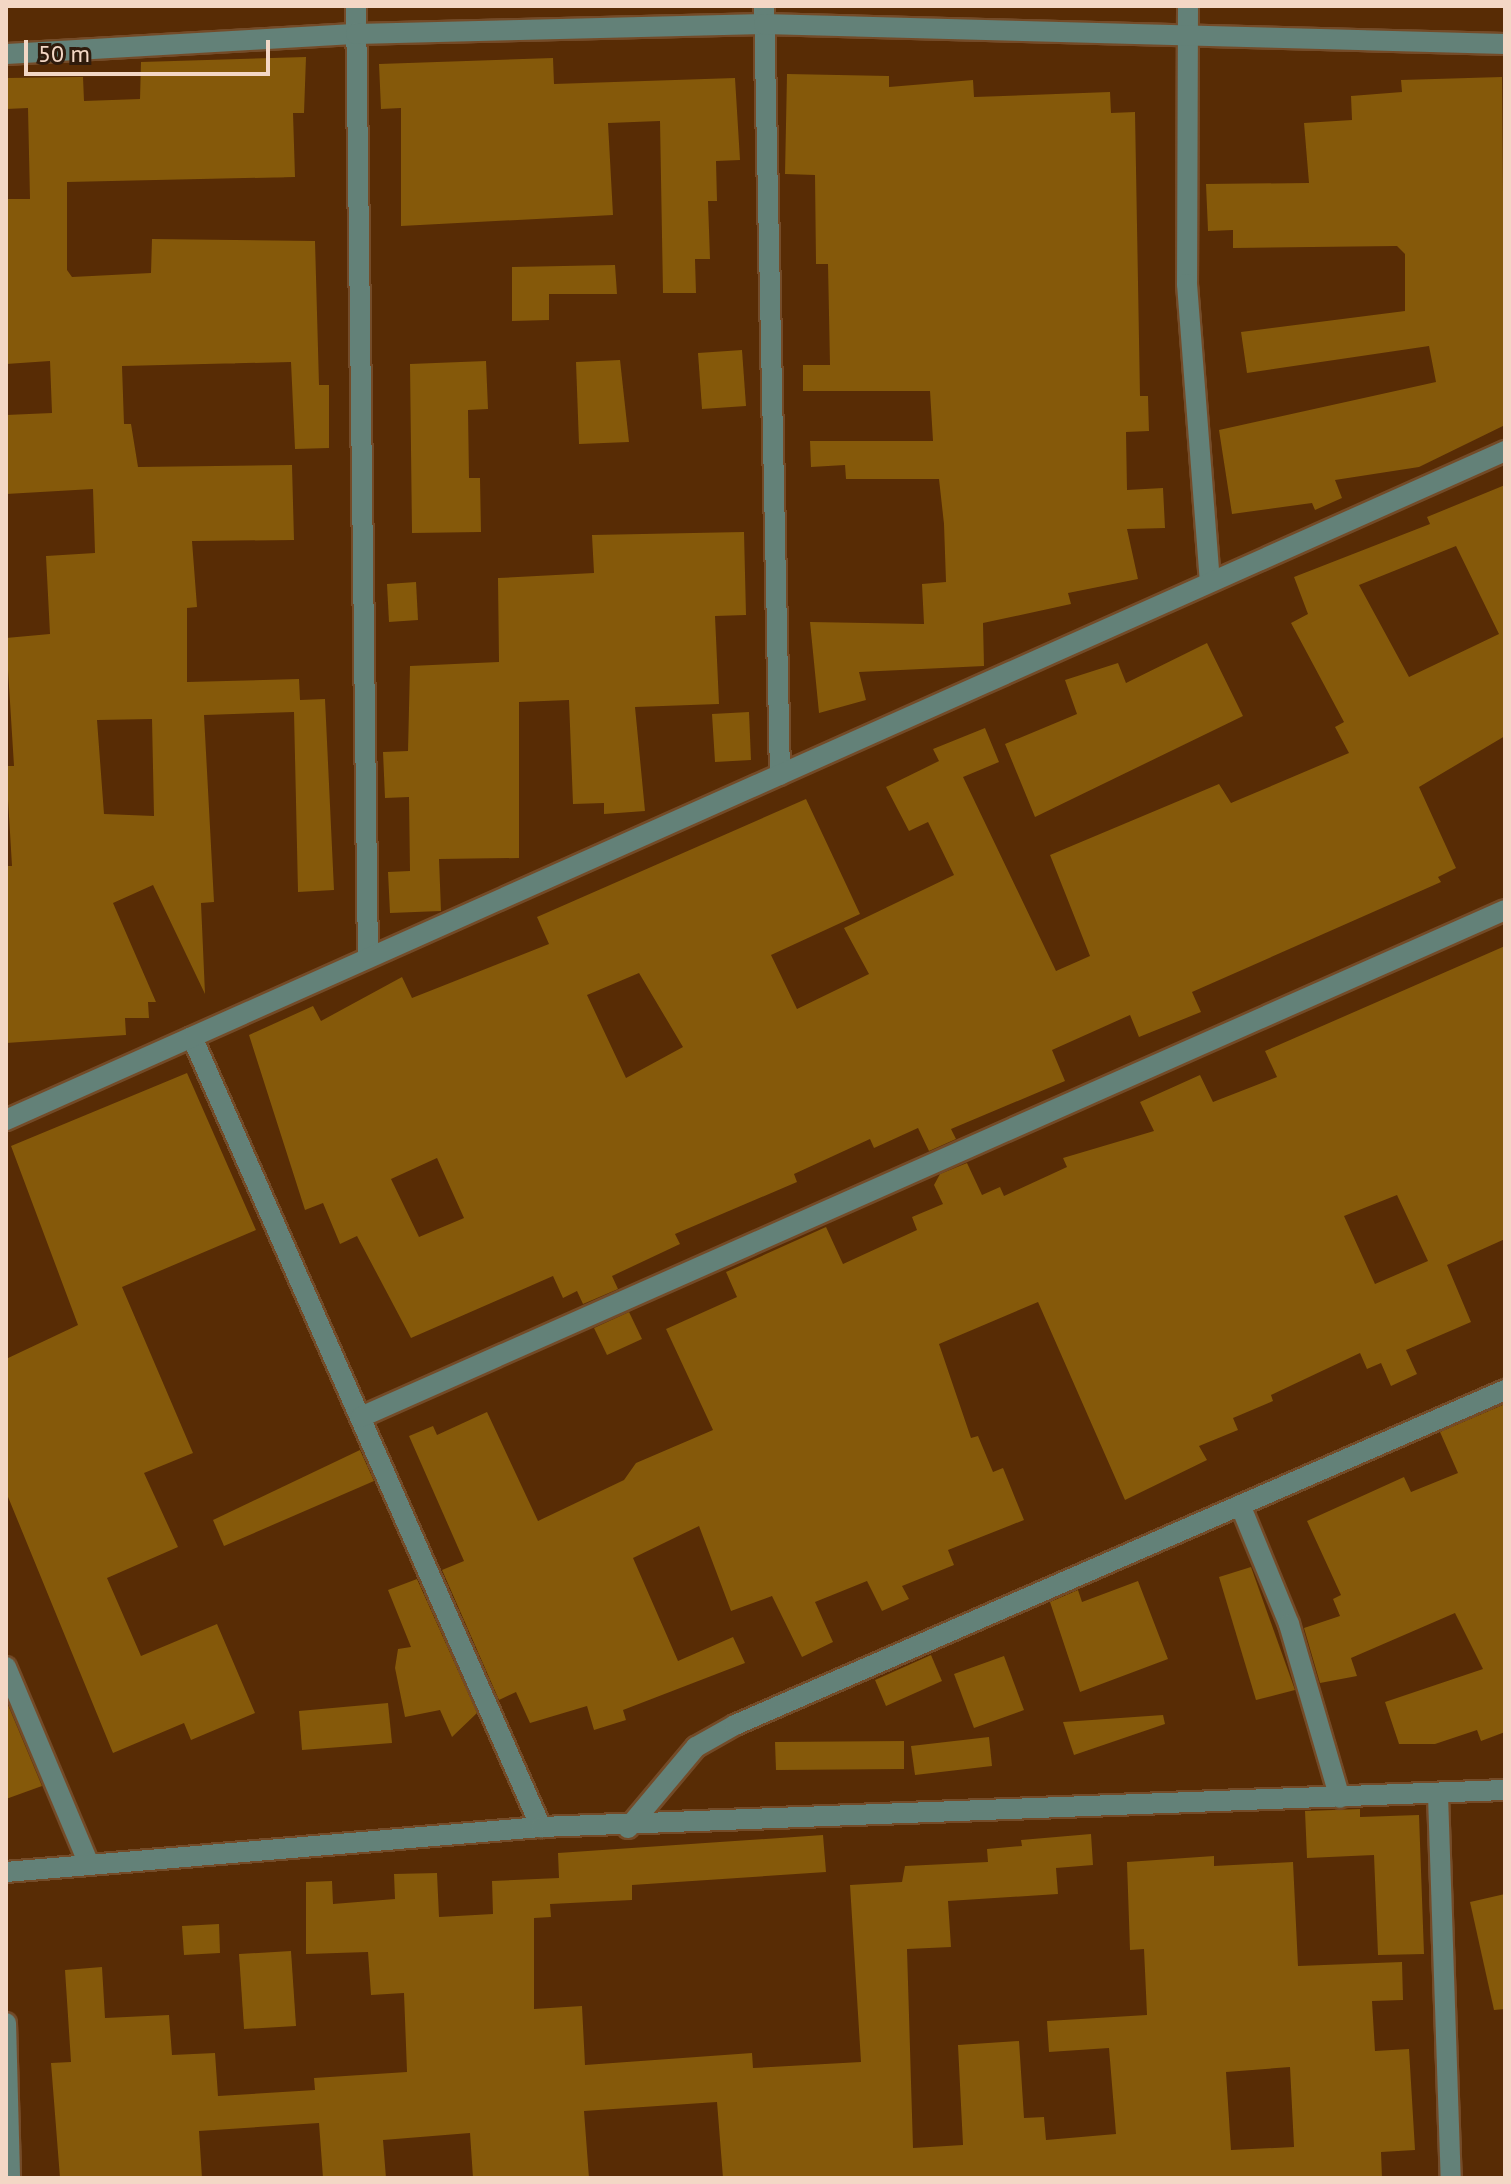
<!DOCTYPE html>
<style>
body{margin:0}
#map{position:relative;width:1511px;height:2184px;overflow:hidden;background:#582c05;font-family:"PT Sans",sans-serif}
div>[style]{position:absolute}
.building>*{inset:0;background:#85590a}
.roads{filter:drop-shadow(2px 0 #744b28) drop-shadow(-2px 0 #744b28) drop-shadow(0 2px #744b28) drop-shadow(0 -2px #744b28)}
.minor>*{height:20px;margin:-10px;padding:0 10px;transform-origin:10px;border-radius:10px;background:#638178}
span{translate:-50% -50%;white-space:nowrap;text-align:center;line-height:1.15;-webkit-text-stroke:7px #2f1b0c;paint-order:stroke}
.frame{position:absolute;inset:0;border:8px solid #f3d7c5;pointer-events:none}
.scale{position:absolute;left:24px;top:40px;width:246px;height:36px;box-sizing:border-box;border:4px solid #f3d7c5;border-top:0;padding-left:10px;font-size:24px;line-height:28px;white-space:nowrap;color:#f3d7c5;-webkit-text-stroke:6px #2f1b0c;paint-order:stroke}
</style>
<div id="map">
<div class="building">
<div style="clip-path:polygon(evenodd,306px 57px,304px 113px,293px 113px,295px 177px,67px 182px,67px 270px,72px 277px,151px 273px,152px 239px,315px 241px,319px 385px,329px 385px,329px 448px,295px 449px,291px 362px,122px 366px,124px 424px,131px 424px,138px 467px,292px 465px,294px 540px,192px 541px,197px 607px,187px 608px,187px 682px,299px 679px,300px 700px,325px 699px,334px 890px,298px 892px,294px 712px,204px 715px,214px 902px,201px 903px,205px 994px,153px 885px,113px 903px,156px 1002px,148px 1002px,149px 1018px,125px 1018px,126px 1035px,6px 1043px,6px 866px,12px 866px,6px 766px,14px 766px,6px 638px,50px 634px,46px 556px,95px 553px,93px 489px,6px 494px,6px 415px,52px 413px,50px 361px,6px 364px,6px 199px,30px 199px,28px 108px,6px 109px,6px 78px,83px 77px,84px 101px,140px 99px,141px 62px,306px 57px,152px 719px,154px 816px,104px 814px,97px 720px,152px 719px)"></div>
<div style="clip-path:polygon(553px 58px,554px 84px,735px 78px,740px 160px,716px 161px,717px 201px,708px 201px,710px 259px,695px 259px,696px 293px,663px 293px,660px 121px,608px 123px,613px 215px,401px 226px,401px 108px,381px 109px,379px 64px)"></div>
<div style="clip-path:polygon(787px 74px,889px 76px,889px 87px,973px 80px,974px 97px,1110px 92px,1111px 113px,1135px 112px,1140px 396px,1148px 396px,1149px 431px,1126px 432px,1127px 490px,1163px 488px,1165px 528px,1127px 529px,1138px 579px,1068px 593px,1071px 604px,983px 623px,984px 666px,859px 672px,866px 700px,819px 713px,810px 622px,924px 624px,922px 584px,946px 582px,944px 524px,939px 479px,846px 479px,845px 465px,811px 467px,810px 441px,933px 441px,930px 391px,803px 391px,803px 365px,830px 365px,828px 264px,816px 264px,815px 175px,785px 174px)"></div>
<div style="clip-path:polygon(1502px 77px,1505px 425px,1419px 467px,1335px 480px,1342px 498px,1315px 510px,1312px 503px,1232px 514px,1219px 430px,1436px 382px,1429px 346px,1247px 373px,1241px 332px,1405px 311px,1405px 254px,1397px 246px,1233px 248px,1233px 230px,1208px 231px,1206px 184px,1309px 183px,1304px 123px,1352px 120px,1351px 96px,1402px 92px,1401px 80px)"></div>
<div style="clip-path:polygon(615px 265px,617px 294px,549px 294px,549px 320px,512px 321px,512px 267px)"></div>
<div style="clip-path:polygon(742px 350px,746px 406px,702px 409px,698px 353px)"></div>
<div style="clip-path:polygon(620px 360px,629px 442px,579px 444px,576px 362px)"></div>
<div style="clip-path:polygon(486px 361px,488px 409px,468px 410px,469px 478px,480px 478px,481px 532px,412px 533px,410px 364px)"></div>
<div style="clip-path:polygon(evenodd,1505px 485px,1505px 736px,1419px 787px,1456px 868px,1438px 877px,1441px 882px,1192px 992px,1201px 1012px,1139px 1037px,1130px 1015px,1052px 1050px,1065px 1081px,951px 1129px,956px 1139px,929px 1151px,918px 1128px,874px 1148px,870px 1139px,794px 1174px,797px 1182px,675px 1234px,680px 1244px,612px 1276px,618px 1289px,583px 1304px,577px 1291px,563px 1298px,553px 1276px,411px 1338px,357px 1236px,340px 1244px,323px 1203px,305px 1210px,249px 1035px,313px 1006px,321px 1021px,402px 977px,412px 998px,549px 944px,537px 917px,806px 799px,860px 914px,771px 955px,797px 1009px,869px 974px,844px 928px,954px 875px,928px 822px,909px 831px,886px 787px,939px 761px,933px 749px,985px 728px,999px 762px,963px 777px,1056px 971px,1090px 956px,1050px 855px,1219px 784px,1231px 803px,1349px 753px,1335px 727px,1344px 722px,1291px 623px,1308px 614px,1294px 577px,1430px 524px,1427px 517px,1505px 485px,1456px 546px,1499px 634px,1409px 677px,1359px 585px,1456px 546px,1505px 485px,639px 973px,683px 1047px,626px 1078px,587px 995px,639px 973px,1505px 485px,437px 1158px,464px 1218px,419px 1237px,391px 1179px,437px 1158px)"></div>
<div style="clip-path:polygon(744px 532px,746px 615px,715px 616px,719px 704px,635px 707px,645px 811px,604px 814px,604px 803px,573px 804px,569px 700px,519px 702px,519px 858px,439px 859px,441px 911px,390px 913px,388px 872px,410px 871px,409px 797px,385px 798px,383px 752px,408px 751px,410px 666px,499px 662px,498px 578px,594px 573px,592px 535px)"></div>
<div style="clip-path:polygon(416px 582px,418px 620px,389px 622px,387px 584px)"></div>
<div style="clip-path:polygon(1207px 643px,1243px 716px,1035px 817px,1005px 744px,1077px 714px,1065px 680px,1118px 663px,1126px 683px)"></div>
<div style="clip-path:polygon(749px 712px,751px 760px,715px 762px,712px 714px)"></div>
<div style="clip-path:polygon(evenodd,1505px 946px,1505px 1239px,1447px 1265px,1471px 1322px,1406px 1350px,1417px 1374px,1391px 1386px,1381px 1363px,1367px 1369px,1360px 1353px,1271px 1395px,1273px 1401px,1233px 1418px,1238px 1430px,1199px 1446px,1207px 1460px,1125px 1500px,1038px 1302px,939px 1344px,971px 1438px,978px 1436px,993px 1472px,1003px 1468px,1024px 1520px,948px 1550px,954px 1565px,902px 1586px,909px 1599px,882px 1611px,867px 1581px,815px 1602px,833px 1642px,802px 1657px,772px 1596px,731px 1611px,699px 1526px,633px 1558px,678px 1661px,733px 1637px,745px 1663px,623px 1710px,626px 1720px,594px 1730px,587px 1706px,530px 1723px,516px 1692px,499px 1700px,442px 1570px,464px 1561px,409px 1436px,433px 1426px,437px 1435px,487px 1412px,538px 1521px,624px 1480px,636px 1463px,713px 1430px,666px 1329px,737px 1297px,726px 1272px,826px 1227px,843px 1264px,917px 1230px,912px 1217px,943px 1204px,934px 1185px,940px 1174px,967px 1163px,982px 1195px,1000px 1187px,1004px 1196px,1067px 1167px,1063px 1158px,1154px 1131px,1140px 1102px,1200px 1075px,1213px 1102px,1277px 1077px,1265px 1051px,1505px 946px,1397px 1195px,1428px 1261px,1375px 1284px,1344px 1216px,1397px 1195px)"></div>
<div style="clip-path:polygon(187px 1073px,256px 1230px,122px 1287px,193px 1453px,144px 1473px,178px 1547px,107px 1578px,141px 1656px,217px 1624px,255px 1713px,191px 1740px,184px 1723px,113px 1753px,6px 1492px,6px 1359px,78px 1325px,11px 1146px)"></div>
<div style="clip-path:polygon(629px 1312px,642px 1339px,607px 1355px,594px 1328px)"></div>
<div style="clip-path:polygon(1505px 1404px,1505px 1732px,1481px 1741px,1477px 1730px,1435px 1744px,1399px 1744px,1385px 1702px,1483px 1669px,1455px 1613px,1351px 1658px,1357px 1676px,1320px 1683px,1304px 1628px,1340px 1616px,1333px 1599px,1341px 1595px,1307px 1521px,1404px 1477px,1411px 1492px,1458px 1473px,1440px 1432px)"></div>
<div style="clip-path:polygon(360px 1450px,374px 1481px,224px 1546px,213px 1520px)"></div>
<div style="clip-path:polygon(1251px 1567px,1295px 1690px,1256px 1700px,1219px 1577px)"></div>
<div style="clip-path:polygon(417px 1579px,477px 1713px,452px 1737px,440px 1710px,405px 1717px,395px 1668px,398px 1649px,411px 1647px,388px 1590px)"></div>
<div style="clip-path:polygon(1138px 1581px,1168px 1659px,1080px 1692px,1050px 1602px,1078px 1590px,1082px 1602px)"></div>
<div style="clip-path:polygon(931px 1655px,942px 1681px,886px 1706px,875px 1680px)"></div>
<div style="clip-path:polygon(1004px 1656px,1024px 1710px,974px 1728px,954px 1674px)"></div>
<div style="clip-path:polygon(6px 1700px,42px 1786px,6px 1799px)"></div>
<div style="clip-path:polygon(388px 1703px,392px 1743px,302px 1750px,299px 1711px)"></div>
<div style="clip-path:polygon(1163px 1715px,1165px 1724px,1074px 1755px,1063px 1722px)"></div>
<div style="clip-path:polygon(989px 1737px,992px 1766px,915px 1775px,911px 1746px)"></div>
<div style="clip-path:polygon(904px 1741px,904px 1769px,776px 1770px,775px 1742px)"></div>
<div style="clip-path:polygon(1360px 1809px,1360px 1817px,1419px 1815px,1424px 1954px,1378px 1955px,1374px 1855px,1307px 1858px,1305px 1811px)"></div>
<div style="clip-path:polygon(evenodd,1091px 1834px,1093px 1865px,1056px 1868px,1058px 1894px,948px 1901px,951px 1947px,907px 1949px,913px 2148px,963px 2145px,958px 2045px,1019px 2041px,1024px 2118px,1044px 2117px,1046px 2140px,1116px 2134px,1109px 2048px,1049px 2052px,1047px 2021px,1147px 2015px,1144px 1949px,1130px 1950px,1127px 1862px,1214px 1856px,1214px 1866px,1293px 1862px,1298px 1966px,1402px 1962px,1403px 2000px,1372px 2001px,1375px 2051px,1409px 2049px,1415px 2150px,1381px 2152px,1382px 2178px,723px 2178px,717px 2102px,584px 2111px,589px 2178px,473px 2178px,470px 2133px,383px 2140px,386px 2178px,323px 2178px,319px 2123px,199px 2131px,202px 2178px,60px 2178px,51px 2063px,71px 2062px,65px 1970px,102px 1967px,105px 2018px,169px 2015px,172px 2055px,215px 2053px,218px 2096px,315px 2090px,314px 2078px,407px 2072px,404px 1993px,371px 1995px,368px 1952px,306px 1954px,306px 1882px,332px 1881px,333px 1904px,395px 1899px,394px 1874px,437px 1873px,439px 1917px,493px 1914px,492px 1881px,559px 1878px,558px 1853px,823px 1835px,826px 1872px,632px 1885px,632px 1900px,550px 1904px,551px 1917px,534px 1918px,534px 2009px,582px 2006px,585px 2065px,752px 2053px,753px 2068px,861px 2062px,850px 1885px,902px 1882px,905px 1866px,988px 1862px,987px 1849px,1022px 1846px,1021px 1840px,1091px 1834px,1290px 2067px,1294px 2147px,1231px 2150px,1226px 2072px,1290px 2067px)"></div>
<div style="clip-path:polygon(1505px 1894px,1505px 2009px,1494px 2010px,1470px 1902px)"></div>
<div style="clip-path:polygon(219px 1924px,220px 1953px,184px 1955px,182px 1926px)"></div>
<div style="clip-path:polygon(291px 1951px,296px 2026px,244px 2029px,239px 1954px)"></div>
</div>
<div class="roads">
<div class="minor">
<div style="left:356px;top:6px;width:949px;rotate:89.28deg"></div>
<div style="left:764px;top:6px;width:769px;rotate:88.81deg"></div>
<div style="left:1188px;top:6px;width:278px;rotate:90.2deg"></div>
<div style="left:1187px;top:284px;width:299px;rotate:85.6deg"></div>
<div style="left:6px;top:54px;width:351px;rotate:-3.3deg"></div>
<div style="left:356px;top:34px;width:408px;rotate:-1.4deg"></div>
<div style="left:764px;top:24px;width:741px;rotate:1.55deg"></div>
<div style="left:192px;top:1037px;width:864px;rotate:66.17deg"></div>
<div style="left:6px;top:1120px;width:1642px;rotate:-24.05deg"></div>
<div style="left:361px;top:1417px;width:1251px;rotate:-23.9deg"></div>
<div style="left:1241px;top:1507px;width:126px;rotate:67.7deg"></div>
<div style="left:1289px;top:1624px;width:181px;rotate:73.7deg"></div>
<div style="left:6px;top:1667px;width:214px;rotate:67.2deg"></div>
<div style="left:1438px;top:1795px;width:383px;rotate:88.1deg"></div>
<div style="left:628px;top:1828px;width:106px;rotate:-50deg"></div>
<div style="left:696px;top:1747px;width:45px;rotate:-29.4deg"></div>
<div style="left:735px;top:1725px;width:840px;rotate:-23.51deg"></div>
<div style="left:6px;top:1872px;width:537px;rotate:-4.81deg"></div>
<div style="left:541px;top:1827px;width:965px;rotate:-2.2deg"></div>
<div style="left:6px;top:2023px;width:155px;rotate:88.5deg"></div>
</div>
</div>
<div class="frame"></div>
<div class="scale">50 m</div>
</div>
